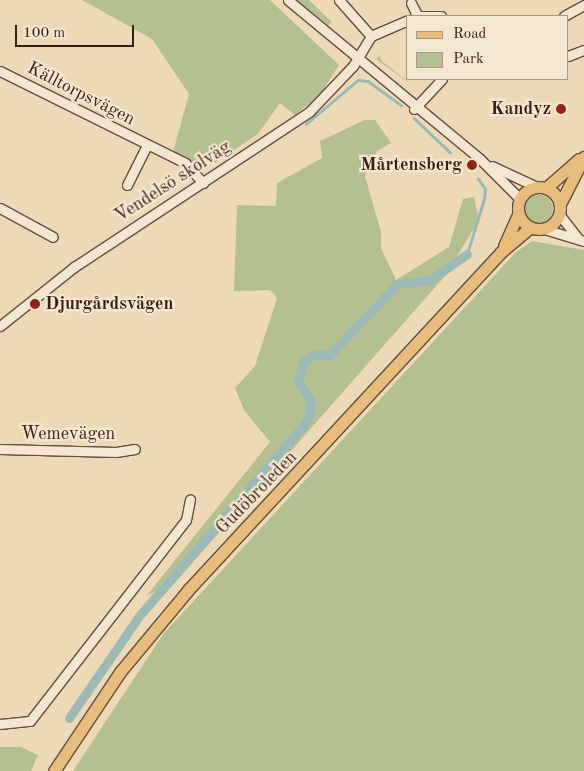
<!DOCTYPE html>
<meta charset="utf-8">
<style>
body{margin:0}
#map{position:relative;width:584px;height:771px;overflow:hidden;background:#eed9b7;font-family:"Old Standard TT",serif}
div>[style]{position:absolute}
.green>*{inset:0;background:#b5c090}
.round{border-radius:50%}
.stream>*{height:2.5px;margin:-1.25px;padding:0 1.25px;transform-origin:1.25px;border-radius:1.25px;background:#9bb9b5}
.canal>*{height:9px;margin:-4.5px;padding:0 4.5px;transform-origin:4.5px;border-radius:4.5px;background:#9bb9b5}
.roads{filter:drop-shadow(1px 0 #654e3c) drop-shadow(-1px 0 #654e3c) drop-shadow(0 1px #654e3c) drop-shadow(0 -1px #654e3c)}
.minor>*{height:9px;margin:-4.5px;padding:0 4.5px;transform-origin:4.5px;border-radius:4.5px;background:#f4e6d0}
.major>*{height:11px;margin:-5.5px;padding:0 5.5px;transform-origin:5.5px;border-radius:5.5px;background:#e7bc7c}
.major>.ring{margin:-5.5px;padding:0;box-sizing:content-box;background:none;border:11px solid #e7bc7c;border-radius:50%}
.dots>*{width:14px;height:14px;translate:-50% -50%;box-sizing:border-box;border:2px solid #f4e6d0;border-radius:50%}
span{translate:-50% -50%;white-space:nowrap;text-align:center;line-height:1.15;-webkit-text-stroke:4.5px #f4e6d0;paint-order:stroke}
.street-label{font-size:18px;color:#372013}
.poi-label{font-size:18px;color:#372013;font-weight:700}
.right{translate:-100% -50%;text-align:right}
.left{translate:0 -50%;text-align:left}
.legend{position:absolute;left:406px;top:15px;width:162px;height:65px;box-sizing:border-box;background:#f4e6d0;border:1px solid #a89784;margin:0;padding:6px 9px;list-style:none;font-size:15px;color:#372013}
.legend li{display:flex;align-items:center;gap:10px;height:25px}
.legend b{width:25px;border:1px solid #a89784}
.scale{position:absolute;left:15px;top:25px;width:119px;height:22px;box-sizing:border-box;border:2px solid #372013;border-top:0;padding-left:6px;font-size:15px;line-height:18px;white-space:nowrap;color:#372013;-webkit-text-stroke:4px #f4e6d0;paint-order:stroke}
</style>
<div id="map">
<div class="green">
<div style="clip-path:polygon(82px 0,270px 0,339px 65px,319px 96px,295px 115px,280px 103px,258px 134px,206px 169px,173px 152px,189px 94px,152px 39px)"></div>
<div style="clip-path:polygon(297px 0,309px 0,332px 22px,328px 25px)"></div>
<div style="clip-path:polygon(379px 56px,383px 62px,416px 88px,376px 59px)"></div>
<div style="clip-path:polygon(365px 120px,375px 120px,391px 143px,377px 151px,365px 176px,381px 232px,381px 248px,396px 280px,449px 247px,463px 199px,474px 197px,479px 220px,445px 276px,173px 585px,147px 595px,270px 442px,244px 410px,235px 388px,255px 366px,277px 298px,270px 290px,234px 291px,237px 205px,276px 206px,277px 183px,322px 158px,320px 141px)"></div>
<div class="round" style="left:525px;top:195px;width:28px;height:28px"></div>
<div style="clip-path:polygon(532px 241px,584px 250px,584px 771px,73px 771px,164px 633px,516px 252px)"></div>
<div style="clip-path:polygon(0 747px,21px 747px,38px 755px,31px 771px,0 771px)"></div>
</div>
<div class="stream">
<div style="left:414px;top:118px;width:50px;rotate:43.4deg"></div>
<div style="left:306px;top:124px;width:68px;rotate:-40.2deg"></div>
<div style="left:358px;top:80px;width:10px;rotate:6deg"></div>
<div style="left:368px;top:81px;width:41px;rotate:36deg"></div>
<div style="left:467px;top:254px;width:58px;rotate:-72.8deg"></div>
<div style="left:484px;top:199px;width:10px;rotate:-84deg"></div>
<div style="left:485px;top:189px;width:12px;rotate:-125deg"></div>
</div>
<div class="canal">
<div style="left:69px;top:718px;width:124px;rotate:-55.5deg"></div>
<div style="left:139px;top:616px;width:252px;rotate:-49.2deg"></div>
<div style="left:304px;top:425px;width:14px;rotate:-65deg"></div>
<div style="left:310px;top:412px;width:12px;rotate:-90deg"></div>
<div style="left:310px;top:400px;width:22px;rotate:-122deg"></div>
<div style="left:298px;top:381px;width:21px;rotate:-73deg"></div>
<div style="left:304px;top:361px;width:10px;rotate:-37deg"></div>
<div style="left:312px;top:355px;width:18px"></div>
<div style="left:330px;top:355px;width:98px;rotate:-46.7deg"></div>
<div style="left:397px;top:284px;width:33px;rotate:-7deg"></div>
<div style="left:430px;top:280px;width:45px;rotate:-35.1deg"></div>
</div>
<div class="roads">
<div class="minor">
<div style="left:288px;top:0;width:249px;rotate:39.6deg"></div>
<div style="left:480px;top:159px;width:57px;rotate:45deg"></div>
<div style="left:339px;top:0;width:48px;rotate:48.4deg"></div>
<div style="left:411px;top:3px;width:13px;rotate:63deg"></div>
<div style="left:415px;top:16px;width:26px"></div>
<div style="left:564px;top:16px;width:23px;rotate:-29deg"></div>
<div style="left:568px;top:56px;width:17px;rotate:-21deg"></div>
<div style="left:0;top:71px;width:207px;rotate:26.4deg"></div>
<div style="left:185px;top:163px;width:27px;rotate:48deg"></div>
<div style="left:414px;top:109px;width:41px;rotate:-47deg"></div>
<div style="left:492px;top:166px;width:50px;rotate:25deg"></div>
<div style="left:127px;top:185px;width:45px;rotate:-63.4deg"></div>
<div style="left:0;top:208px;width:60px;rotate:28.7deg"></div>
<div style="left:559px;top:214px;width:31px;rotate:52deg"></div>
<div style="left:544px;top:229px;width:42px;rotate:16.7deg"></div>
<div style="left:0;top:326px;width:95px;rotate:-38.6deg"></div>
<div style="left:74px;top:267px;width:282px;rotate:-33.4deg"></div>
<div style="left:309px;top:112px;width:64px;rotate:-46.3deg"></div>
<div style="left:353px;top:66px;width:35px;rotate:-59deg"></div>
<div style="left:371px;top:36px;width:40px;rotate:-23.4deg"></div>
<div style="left:0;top:449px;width:116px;rotate:1.5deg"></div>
<div style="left:116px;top:452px;width:19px;rotate:-9deg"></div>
<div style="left:0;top:724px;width:30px;rotate:-6deg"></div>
<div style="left:30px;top:721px;width:254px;rotate:-52.2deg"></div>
<div style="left:186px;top:520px;width:21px;rotate:-79deg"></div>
</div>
<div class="major">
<div class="ring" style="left:518px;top:187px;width:31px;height:31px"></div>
<div style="left:546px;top:188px;width:44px;rotate:-41.3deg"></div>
<div style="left:560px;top:204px;width:53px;rotate:-62.9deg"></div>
<div style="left:504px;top:246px;width:35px;rotate:-66deg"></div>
<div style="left:54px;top:771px;width:119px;rotate:-56.3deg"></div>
<div style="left:120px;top:672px;width:107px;rotate:-50.3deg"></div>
<div style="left:188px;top:590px;width:461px;rotate:-47.2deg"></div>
<div style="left:501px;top:252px;width:38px;rotate:-40deg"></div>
</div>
</div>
<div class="dots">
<div style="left:561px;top:109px;background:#8f2418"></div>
<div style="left:472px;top:165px;background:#8f2418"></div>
<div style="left:35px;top:304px;background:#8f2418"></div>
</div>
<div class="street-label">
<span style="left:81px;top:94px;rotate:27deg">Källtorpsvägen</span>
<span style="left:173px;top:182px;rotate:-33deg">Vendelsö skolväg</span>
<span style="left:68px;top:434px">Wemevägen</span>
<span style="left:257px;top:493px;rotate:-46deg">Gudöbroleden</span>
</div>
<div class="poi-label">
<span class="right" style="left:551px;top:109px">Kandyz</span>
<span class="right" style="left:462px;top:165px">Mårtensberg</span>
<span class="left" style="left:45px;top:304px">Djurgårdsvägen</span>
</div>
<ul class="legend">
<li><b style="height:6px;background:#e7bc7c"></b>Road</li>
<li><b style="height:14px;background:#b5c090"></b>Park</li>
</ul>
<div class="scale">100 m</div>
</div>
